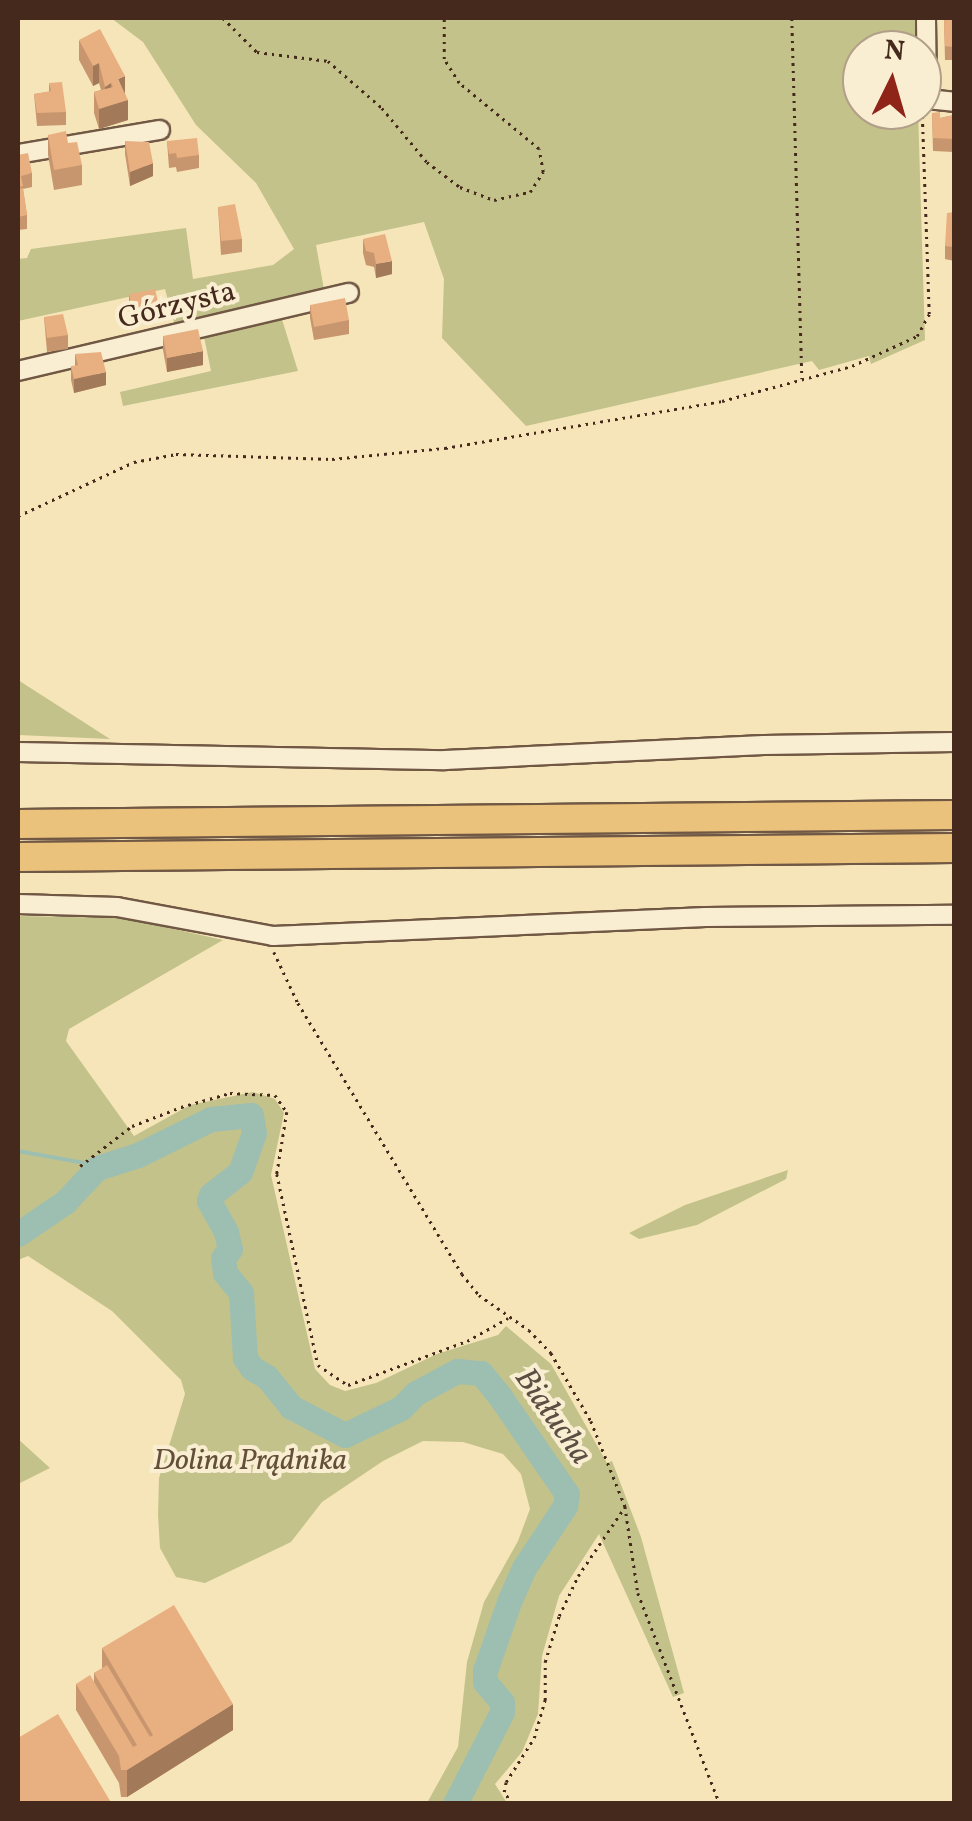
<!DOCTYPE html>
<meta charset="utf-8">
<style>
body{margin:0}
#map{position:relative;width:972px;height:1821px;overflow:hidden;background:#f6e5b9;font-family:Vollkorn,serif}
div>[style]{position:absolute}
.green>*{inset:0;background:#c3c28a}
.stream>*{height:4px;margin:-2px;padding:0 2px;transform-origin:2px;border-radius:2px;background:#9dbfb1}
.river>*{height:25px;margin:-12.5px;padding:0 12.5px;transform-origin:12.5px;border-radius:12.5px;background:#9dbfb1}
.path>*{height:2.5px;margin-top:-1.25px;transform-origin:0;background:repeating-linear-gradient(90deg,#45291d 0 2.5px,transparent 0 7.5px)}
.roads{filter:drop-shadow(2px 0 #715844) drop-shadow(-2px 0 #715844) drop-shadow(0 2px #715844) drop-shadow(0 -2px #715844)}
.minor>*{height:18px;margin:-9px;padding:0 9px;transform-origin:9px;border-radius:9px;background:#f9eed2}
.highway>*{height:28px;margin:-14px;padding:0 14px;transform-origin:14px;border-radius:14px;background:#ebc27c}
.wall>*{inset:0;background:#c8966e}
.shaded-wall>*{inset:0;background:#a27a5a}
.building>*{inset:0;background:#e8af80}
span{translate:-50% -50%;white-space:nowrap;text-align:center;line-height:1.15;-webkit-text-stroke:8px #f9eed2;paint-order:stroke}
.street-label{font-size:30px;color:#45291d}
.park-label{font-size:30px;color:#644f38;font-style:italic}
.water-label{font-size:32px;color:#5b4e42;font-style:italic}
.frame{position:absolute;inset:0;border:20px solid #45291d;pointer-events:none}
.north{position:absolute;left:842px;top:30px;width:100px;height:100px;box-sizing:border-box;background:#f9eed2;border:2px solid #b19f8a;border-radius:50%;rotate:5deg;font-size:28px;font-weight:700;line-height:40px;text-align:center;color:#45291d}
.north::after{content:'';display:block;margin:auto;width:35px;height:45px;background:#8f2418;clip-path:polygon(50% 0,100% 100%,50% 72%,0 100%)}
</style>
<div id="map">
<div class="green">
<div style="clip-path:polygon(111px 18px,918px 18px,918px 50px,862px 50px,862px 110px,918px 110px,925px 340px,871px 364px,869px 356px,819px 370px,812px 361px,526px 426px,442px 338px,444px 279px,424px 222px,316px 245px,325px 295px,176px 329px,165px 289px,18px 321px,18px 259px,27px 258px,31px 249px,186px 228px,193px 279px,273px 265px,294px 249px,256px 183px,196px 125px,143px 42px)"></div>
<div style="clip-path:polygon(280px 313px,298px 371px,123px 406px,120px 392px,211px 371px,203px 332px)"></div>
<div style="clip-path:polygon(18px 680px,110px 739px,18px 735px)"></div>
<div style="clip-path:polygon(18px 916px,125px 918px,223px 940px,69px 1029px,66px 1041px,134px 1136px,190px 1105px,253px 1092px,275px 1099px,284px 1113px,271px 1175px,315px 1369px,330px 1385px,345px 1391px,376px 1383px,437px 1354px,498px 1335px,506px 1326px,551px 1364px,607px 1463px,612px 1461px,641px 1537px,684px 1693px,673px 1697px,599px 1534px,559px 1596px,542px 1656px,538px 1714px,522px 1752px,495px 1784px,507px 1803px,427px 1803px,458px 1747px,467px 1662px,484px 1602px,518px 1541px,530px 1509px,521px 1474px,503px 1454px,463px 1442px,423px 1441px,383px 1461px,322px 1502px,291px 1542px,205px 1583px,176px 1577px,160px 1548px,158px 1515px,159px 1478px,185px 1394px,181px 1380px,112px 1311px,28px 1256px,18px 1260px)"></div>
<div style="clip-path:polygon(788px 1170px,786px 1179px,697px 1225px,639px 1239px,629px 1233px,685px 1205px)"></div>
<div style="clip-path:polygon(18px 1439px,50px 1468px,18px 1484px)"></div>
</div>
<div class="stream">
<div style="left:18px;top:1151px;width:84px;rotate:10.2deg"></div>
</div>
<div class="river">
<div style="left:18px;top:1234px;width:57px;rotate:-34.2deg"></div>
<div style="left:65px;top:1202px;width:47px;rotate:-46.7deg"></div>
<div style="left:97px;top:1168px;width:43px;rotate:-17.6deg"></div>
<div style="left:138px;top:1155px;width:81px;rotate:-26.3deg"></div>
<div style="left:211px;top:1119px;width:40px;rotate:-5.7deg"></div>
<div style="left:251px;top:1115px;width:18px;rotate:81deg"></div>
<div style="left:254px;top:1133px;width:41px;rotate:109.7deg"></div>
<div style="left:240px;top:1172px;width:37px;rotate:142deg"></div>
<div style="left:211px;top:1195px;width:6px;rotate:108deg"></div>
<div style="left:209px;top:1201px;width:35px;rotate:61deg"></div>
<div style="left:226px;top:1232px;width:17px;rotate:77deg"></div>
<div style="left:230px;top:1249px;width:11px;rotate:128deg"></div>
<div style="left:223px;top:1258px;width:15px;rotate:82deg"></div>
<div style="left:225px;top:1273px;width:26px;rotate:51deg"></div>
<div style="left:241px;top:1293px;width:65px;rotate:86.5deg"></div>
<div style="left:245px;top:1358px;width:12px;rotate:55deg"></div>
<div style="left:252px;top:1368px;width:17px;rotate:31deg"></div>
<div style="left:267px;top:1377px;width:38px;rotate:51deg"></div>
<div style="left:291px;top:1407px;width:61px;rotate:27.4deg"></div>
<div style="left:345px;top:1435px;width:62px;rotate:-25.7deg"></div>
<div style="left:401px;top:1408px;width:21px;rotate:-45deg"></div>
<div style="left:416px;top:1393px;width:47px;rotate:-28.2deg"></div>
<div style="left:457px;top:1371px;width:24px;rotate:5deg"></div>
<div style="left:481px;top:1373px;width:32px;rotate:51deg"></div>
<div style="left:501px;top:1398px;width:116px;rotate:55.5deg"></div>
<div style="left:567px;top:1494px;width:12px;rotate:99deg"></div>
<div style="left:565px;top:1506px;width:74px;rotate:123.5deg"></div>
<div style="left:524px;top:1568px;width:37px;rotate:114deg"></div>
<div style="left:509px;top:1602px;width:73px;rotate:109.2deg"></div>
<div style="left:485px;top:1671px;width:11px;rotate:90deg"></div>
<div style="left:485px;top:1682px;width:26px;rotate:50deg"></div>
<div style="left:502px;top:1702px;width:10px;rotate:90deg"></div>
<div style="left:502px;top:1712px;width:103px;rotate:117.1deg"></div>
</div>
<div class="path">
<div style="left:223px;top:18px;width:48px;rotate:45deg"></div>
<div style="left:257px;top:52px;width:72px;rotate:7.2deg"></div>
<div style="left:328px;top:61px;width:72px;rotate:41deg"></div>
<div style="left:382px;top:108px;width:70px;rotate:50.2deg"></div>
<div style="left:427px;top:162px;width:41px;rotate:37.1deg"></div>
<div style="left:460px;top:187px;width:36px;rotate:21deg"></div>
<div style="left:494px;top:200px;width:37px;rotate:-13deg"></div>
<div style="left:530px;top:192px;width:24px;rotate:-57deg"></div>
<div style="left:543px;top:172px;width:23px;rotate:-100deg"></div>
<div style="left:539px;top:149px;width:104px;rotate:-140.5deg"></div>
<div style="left:459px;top:83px;width:28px;rotate:-122deg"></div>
<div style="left:444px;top:59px;width:41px;rotate:-90deg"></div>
<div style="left:792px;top:18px;width:361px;rotate:88.4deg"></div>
<div style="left:18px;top:516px;width:128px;rotate:-25deg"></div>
<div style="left:134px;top:462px;width:43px;rotate:-10.8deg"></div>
<div style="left:176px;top:454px;width:156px;rotate:1.8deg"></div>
<div style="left:332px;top:459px;width:114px;rotate:-5.6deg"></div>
<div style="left:445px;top:448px;width:281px;rotate:-9.6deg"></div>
<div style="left:722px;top:401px;width:135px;rotate:-15.1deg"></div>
<div style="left:852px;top:366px;width:72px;rotate:-24.8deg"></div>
<div style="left:917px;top:336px;width:25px;rotate:-61deg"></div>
<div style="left:929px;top:314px;width:198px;rotate:-92deg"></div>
<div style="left:274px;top:952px;width:56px;rotate:64.8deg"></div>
<div style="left:298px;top:1003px;width:317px;rotate:58.8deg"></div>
<div style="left:462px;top:1274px;width:27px;rotate:51deg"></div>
<div style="left:479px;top:1295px;width:61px;rotate:35deg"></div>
<div style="left:529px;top:1330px;width:32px;rotate:46deg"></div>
<div style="left:551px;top:1353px;width:79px;rotate:59.5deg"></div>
<div style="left:591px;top:1421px;width:92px;rotate:68.2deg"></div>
<div style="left:625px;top:1506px;width:88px;rotate:81.5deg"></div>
<div style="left:638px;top:1593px;width:226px;rotate:68.8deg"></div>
<div style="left:80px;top:1166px;width:66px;rotate:-37.6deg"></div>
<div style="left:132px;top:1126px;width:53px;rotate:-21.2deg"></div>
<div style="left:181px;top:1107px;width:51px;rotate:-15.9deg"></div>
<div style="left:230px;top:1093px;width:45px;rotate:2.5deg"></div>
<div style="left:275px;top:1095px;width:21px;rotate:55deg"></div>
<div style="left:287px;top:1112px;width:63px;rotate:99.2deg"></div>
<div style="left:277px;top:1174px;width:195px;rotate:77.9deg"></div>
<div style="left:318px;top:1365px;width:36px;rotate:34deg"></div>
<div style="left:348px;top:1385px;width:127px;rotate:-20.3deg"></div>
<div style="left:467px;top:1341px;width:47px;rotate:-29.3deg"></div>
<div style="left:512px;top:1804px;width:14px;rotate:-124deg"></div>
<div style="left:504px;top:1792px;width:10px;rotate:-79deg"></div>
<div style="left:506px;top:1782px;width:52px;rotate:-57.5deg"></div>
<div style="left:534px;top:1738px;width:40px;rotate:-74deg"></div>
<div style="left:545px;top:1700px;width:38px;rotate:-90deg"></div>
<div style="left:545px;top:1662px;width:48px;rotate:-73.1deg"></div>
<div style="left:559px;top:1616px;width:44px;rotate:-64.6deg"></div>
<div style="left:578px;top:1576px;width:82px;rotate:-55.9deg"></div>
</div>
<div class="roads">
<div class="minor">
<div style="left:926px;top:18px;width:81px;rotate:89.3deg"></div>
<div style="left:927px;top:99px;width:27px;rotate:6deg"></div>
<div style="left:18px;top:154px;width:144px;rotate:-9.6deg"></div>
<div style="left:18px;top:371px;width:340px;rotate:-13.3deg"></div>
<div style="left:18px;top:752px;width:427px;rotate:1.1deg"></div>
<div style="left:445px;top:760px;width:319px;rotate:-2.7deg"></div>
<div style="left:764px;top:745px;width:190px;rotate:-0.9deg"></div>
<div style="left:18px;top:904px;width:99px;rotate:1.7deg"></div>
<div style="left:117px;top:907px;width:159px;rotate:10.5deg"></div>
<div style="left:273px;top:936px;width:433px;rotate:-2.5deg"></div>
<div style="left:706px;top:917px;width:248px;rotate:-0.5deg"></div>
</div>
<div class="highway">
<div style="left:18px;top:824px;width:936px;rotate:-0.55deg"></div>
<div style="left:18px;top:857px;width:936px;rotate:-0.55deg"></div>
</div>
</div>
<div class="wall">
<div style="clip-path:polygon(944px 18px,954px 18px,954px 60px,945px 60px)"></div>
<div style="clip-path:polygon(79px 40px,125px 93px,128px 120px,99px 129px,94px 113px,94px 92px,101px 90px,99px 83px,93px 86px,79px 60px)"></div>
<div style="clip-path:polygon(49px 83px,66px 112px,66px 125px,37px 126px,34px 94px,49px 92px)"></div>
<div style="clip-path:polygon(932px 113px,940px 118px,954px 115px,954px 152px,933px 151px)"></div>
<div style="clip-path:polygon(48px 135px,68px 143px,82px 165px,82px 185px,54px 190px,48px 155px)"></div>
<div style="clip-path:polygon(125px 141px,153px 176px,130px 186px,125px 154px)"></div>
<div style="clip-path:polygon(167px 141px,199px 155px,199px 168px,177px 172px,176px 167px,169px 168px)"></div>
<div style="clip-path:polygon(18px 155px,32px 173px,32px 187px,23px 189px,27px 215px,27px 229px,18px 230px)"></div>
<div style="clip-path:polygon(218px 207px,242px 239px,242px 252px,221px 255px)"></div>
<div style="clip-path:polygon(954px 212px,954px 261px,945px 259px,945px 246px)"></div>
<div style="clip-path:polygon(363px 239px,392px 274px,376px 278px,374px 267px,366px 265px,363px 253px)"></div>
<div style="clip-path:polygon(129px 294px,159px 319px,133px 326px,129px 307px)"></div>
<div style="clip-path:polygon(310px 305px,349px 320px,349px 334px,314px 340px,310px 318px)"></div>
<div style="clip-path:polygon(44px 317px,68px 335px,68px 349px,47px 352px)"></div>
<div style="clip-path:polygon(163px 336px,203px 365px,167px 372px,163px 350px)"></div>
<div style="clip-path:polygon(75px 354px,106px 385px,74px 393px,71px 380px,71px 366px,75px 366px)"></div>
<div style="clip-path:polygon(102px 1648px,233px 1730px,127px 1797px,121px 1797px,119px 1783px,76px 1710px,76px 1684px,94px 1682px,94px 1673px,102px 1669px)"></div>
</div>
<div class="shaded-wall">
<div style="clip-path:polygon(99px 63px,99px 83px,93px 86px,93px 66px)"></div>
<div style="clip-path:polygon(125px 76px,125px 96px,118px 79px)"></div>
<div style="clip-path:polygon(111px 83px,111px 103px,128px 100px,128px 120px,99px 129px,99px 109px,105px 107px,105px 87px)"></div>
<div style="clip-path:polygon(153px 163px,153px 176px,130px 186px,130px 172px)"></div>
<div style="clip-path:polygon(392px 261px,392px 274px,376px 278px,376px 264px)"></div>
<div style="clip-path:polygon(159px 306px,159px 319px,133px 326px,133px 312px)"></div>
<div style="clip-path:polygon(203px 351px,203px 365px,167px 372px,167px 358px)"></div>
<div style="clip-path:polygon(106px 372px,106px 385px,74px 393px,74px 379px)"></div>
<div style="clip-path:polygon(233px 1704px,233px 1730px,127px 1797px,127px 1770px)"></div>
</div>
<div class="building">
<div style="clip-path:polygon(944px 18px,954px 18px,954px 47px,945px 46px)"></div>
<div style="clip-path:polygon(100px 29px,125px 76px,118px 79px,128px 100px,99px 109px,94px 92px,113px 87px,111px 83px,105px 87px,99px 63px,93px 66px,79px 40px)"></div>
<div style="clip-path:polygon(62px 82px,66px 112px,37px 113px,34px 94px,51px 91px,49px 83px)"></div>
<div style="clip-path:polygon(940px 112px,940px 118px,954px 115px,954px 139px,933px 138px,932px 113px)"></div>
<div style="clip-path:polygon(66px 131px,68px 143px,77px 142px,82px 165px,54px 170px,48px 135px)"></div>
<div style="clip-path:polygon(197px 138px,199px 155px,177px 158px,176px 153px,169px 154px,167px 141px)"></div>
<div style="clip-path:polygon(125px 141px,149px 142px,153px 163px,130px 172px)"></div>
<div style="clip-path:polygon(28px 153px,32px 173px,21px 176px,23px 186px,18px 187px,18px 155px)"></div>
<div style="clip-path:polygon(23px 188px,27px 215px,18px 217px,18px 189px)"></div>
<div style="clip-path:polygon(235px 204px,242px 239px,221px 241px,218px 207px)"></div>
<div style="clip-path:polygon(954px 212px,954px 247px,945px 246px,947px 213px)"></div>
<div style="clip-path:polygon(385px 234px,392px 261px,376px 264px,374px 253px,366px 251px,363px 239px)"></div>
<div style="clip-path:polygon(155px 289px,159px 306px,133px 312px,129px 294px)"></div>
<div style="clip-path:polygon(345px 298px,349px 320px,314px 327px,310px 305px)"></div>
<div style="clip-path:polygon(63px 314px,68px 335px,47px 338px,44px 317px)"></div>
<div style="clip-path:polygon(198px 329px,203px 351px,167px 358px,163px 336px)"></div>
<div style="clip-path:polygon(101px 352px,106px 372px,74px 379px,71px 366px,78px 365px,75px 354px)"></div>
<div style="clip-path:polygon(174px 1605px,233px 1704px,127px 1770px,121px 1770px,119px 1756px,76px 1684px,90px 1675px,133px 1747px,137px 1745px,94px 1673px,107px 1665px,150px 1737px,153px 1735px,102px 1648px)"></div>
<div style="clip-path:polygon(58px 1714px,112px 1804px,18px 1804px,18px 1738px)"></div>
</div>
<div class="street-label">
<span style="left:177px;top:306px;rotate:-14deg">Górzysta</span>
</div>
<div class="park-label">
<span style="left:250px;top:1461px">Dolina Prądnika</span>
</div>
<div class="water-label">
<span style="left:552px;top:1417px;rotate:55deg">Białucha</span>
</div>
<div class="frame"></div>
<div class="north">N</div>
</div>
